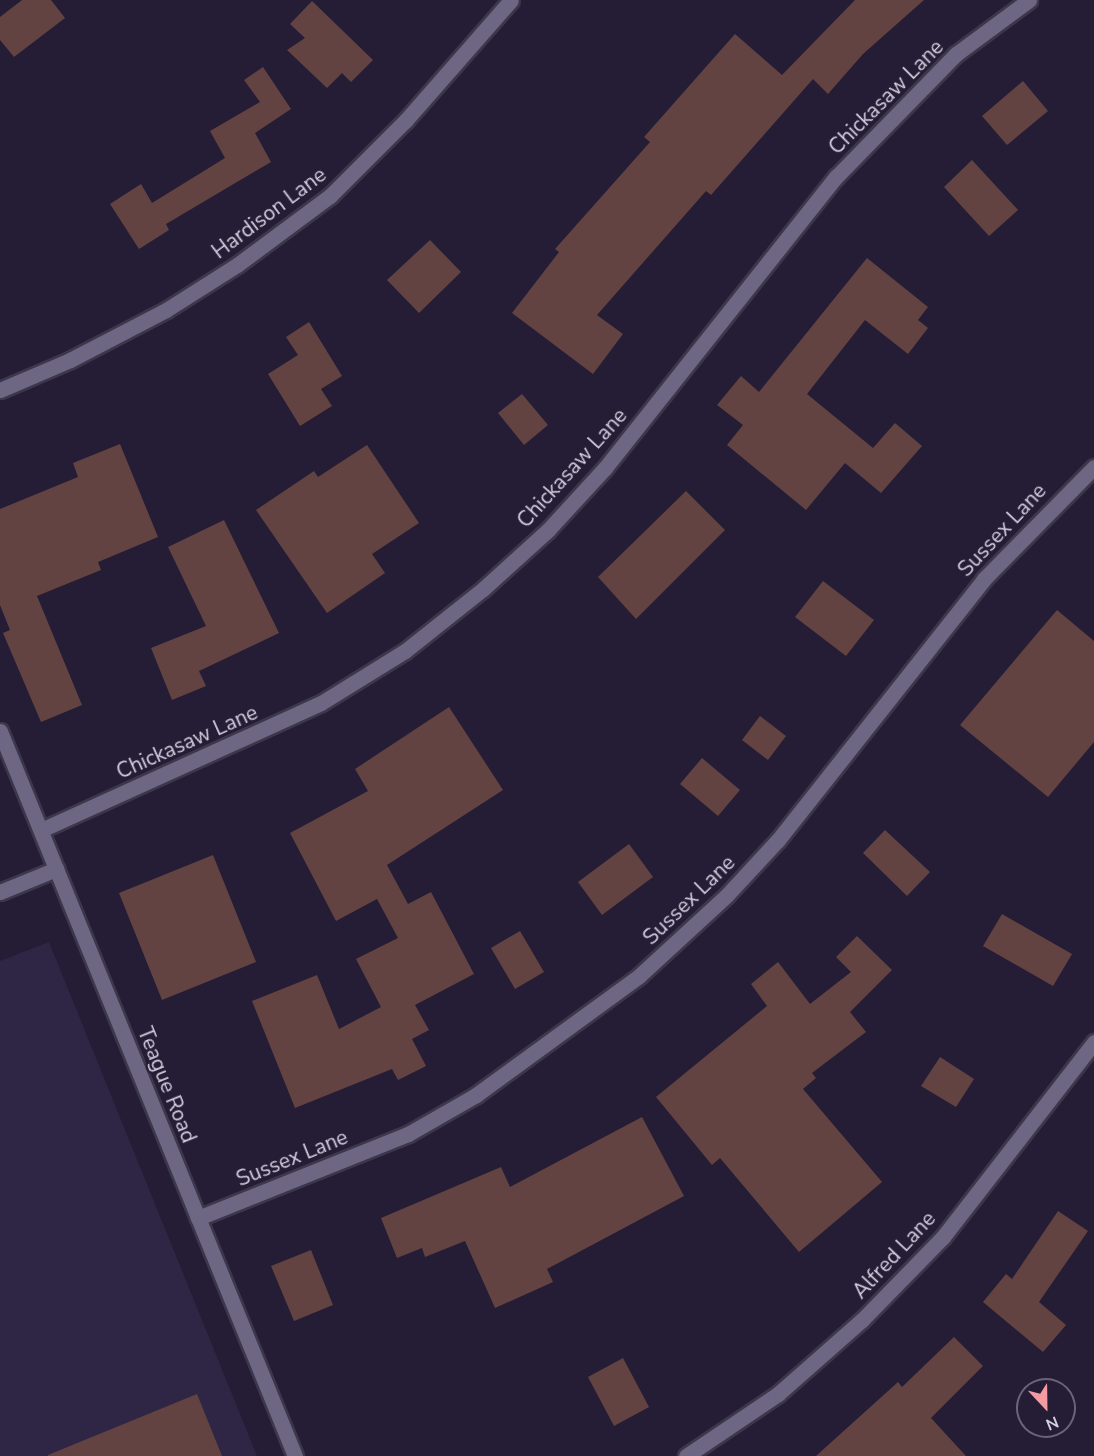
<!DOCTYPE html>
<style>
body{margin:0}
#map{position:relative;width:1094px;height:1456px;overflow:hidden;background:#241d35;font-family:"Nunito Sans",sans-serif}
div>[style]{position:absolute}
.built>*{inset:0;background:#2e2644}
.building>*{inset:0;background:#634341}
.roads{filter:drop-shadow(2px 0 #3d374b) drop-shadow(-2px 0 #3d374b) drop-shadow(0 2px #3d374b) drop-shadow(0 -2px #3d374b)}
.minor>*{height:15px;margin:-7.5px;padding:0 7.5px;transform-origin:7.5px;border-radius:7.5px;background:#6e6784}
span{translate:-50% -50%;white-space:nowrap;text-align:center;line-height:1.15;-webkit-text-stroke:4.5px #241d35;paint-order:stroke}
.street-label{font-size:21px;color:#d3cfdf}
.north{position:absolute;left:1016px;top:1378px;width:60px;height:60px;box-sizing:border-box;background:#241d35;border:2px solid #6a6479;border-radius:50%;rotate:158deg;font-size:16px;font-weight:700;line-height:24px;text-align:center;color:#d3cfdf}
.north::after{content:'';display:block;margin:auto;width:21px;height:27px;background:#f49aa0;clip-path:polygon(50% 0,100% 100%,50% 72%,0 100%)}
</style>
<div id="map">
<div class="built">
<div style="clip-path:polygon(49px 942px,257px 1456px,0 1456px,0 961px)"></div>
</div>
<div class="building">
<div style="clip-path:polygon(22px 0,51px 0,65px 18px,14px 57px,0 40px,0 17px)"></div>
<div style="clip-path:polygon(855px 0,924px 0,863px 54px,828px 94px,813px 79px,711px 195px,706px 191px,597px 315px,623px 334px,593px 374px,512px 313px,559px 252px,555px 249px,650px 142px,644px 137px,735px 34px,782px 75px)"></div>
<div style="clip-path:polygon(312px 1px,373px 60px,351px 82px,342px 73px,327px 88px,287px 50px,305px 38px,290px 24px)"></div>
<div style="clip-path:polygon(263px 67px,291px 109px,255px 133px,271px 162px,166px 224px,169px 230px,139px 249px,110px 204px,141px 184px,152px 203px,225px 158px,210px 131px,260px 102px,244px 80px)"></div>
<div style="clip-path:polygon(1023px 81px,1048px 111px,1007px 145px,982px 116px)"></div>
<div style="clip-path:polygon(972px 160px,1018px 210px,989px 236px,944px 187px)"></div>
<div style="clip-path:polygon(430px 240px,461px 272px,419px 313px,387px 280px)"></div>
<div style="clip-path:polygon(867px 258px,928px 307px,918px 320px,928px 328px,908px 354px,865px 320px,807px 394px,873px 448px,895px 423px,922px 446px,881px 493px,845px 463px,806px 510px,727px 445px,743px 425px,717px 405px,741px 376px,759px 392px)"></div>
<div style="clip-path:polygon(309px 322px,342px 376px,321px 389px,332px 406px,300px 426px,268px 374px,298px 355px,286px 337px)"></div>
<div style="clip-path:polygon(522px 394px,548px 425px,524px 445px,498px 413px)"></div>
<div style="clip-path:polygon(120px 444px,158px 537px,98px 562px,101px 570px,37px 596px,82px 705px,41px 722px,3px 633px,10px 630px,0 605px,0 509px,78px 477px,73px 463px)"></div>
<div style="clip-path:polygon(367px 445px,419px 523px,372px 554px,385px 573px,327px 613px,256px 510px,314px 471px,318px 477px)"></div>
<div style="clip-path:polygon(686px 491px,725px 530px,636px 619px,598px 577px)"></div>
<div style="clip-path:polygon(224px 520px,279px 633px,199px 671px,206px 686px,172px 700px,151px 648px,206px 626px,168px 547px)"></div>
<div style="clip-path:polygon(823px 581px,874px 620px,846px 656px,795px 617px)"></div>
<div style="clip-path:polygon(1057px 610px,1094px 641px,1094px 742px,1048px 797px,960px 725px)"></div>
<div style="clip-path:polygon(449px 707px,503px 790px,387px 865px,408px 904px,431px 892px,474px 974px,415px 1005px,429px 1030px,412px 1039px,426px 1066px,398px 1080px,392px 1069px,295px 1108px,252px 1001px,317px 975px,339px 1029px,381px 1007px,356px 959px,398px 938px,377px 899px,336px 921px,290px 833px,368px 791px,355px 769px)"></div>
<div style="clip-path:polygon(760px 716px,786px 736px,768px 760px,742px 740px)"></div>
<div style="clip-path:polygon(702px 758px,740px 790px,718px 816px,680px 784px)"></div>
<div style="clip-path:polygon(885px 830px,930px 872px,907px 896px,863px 853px)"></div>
<div style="clip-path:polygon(629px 844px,653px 877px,602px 915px,578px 882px)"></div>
<div style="clip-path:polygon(213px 855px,256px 962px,162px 1000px,119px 893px)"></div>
<div style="clip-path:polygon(1002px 914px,1072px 954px,1053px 986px,983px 946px)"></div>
<div style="clip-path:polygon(520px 931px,544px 972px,515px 989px,491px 948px)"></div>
<div style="clip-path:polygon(857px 936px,892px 970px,850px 1012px,866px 1032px,812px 1073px,816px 1078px,803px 1089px,882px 1182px,799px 1252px,720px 1158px,712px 1165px,656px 1097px,767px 1006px,751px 984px,778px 962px,810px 1004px,851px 972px,836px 957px)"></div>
<div style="clip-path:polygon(940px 1057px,974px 1079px,956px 1107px,921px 1086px)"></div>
<div style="clip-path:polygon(642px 1117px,684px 1196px,547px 1269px,553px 1282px,495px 1308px,465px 1241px,425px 1257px,422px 1248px,397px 1258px,381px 1218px,501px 1167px,510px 1187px)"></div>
<div style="clip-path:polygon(1058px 1211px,1088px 1231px,1039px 1302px,1066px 1325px,1043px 1352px,983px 1302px,1006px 1274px,1012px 1279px)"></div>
<div style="clip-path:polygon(311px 1250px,333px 1305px,294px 1321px,271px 1266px)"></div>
<div style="clip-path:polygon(954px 1337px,983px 1366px,931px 1418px,966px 1456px,816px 1456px,898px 1382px,902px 1387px)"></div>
<div style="clip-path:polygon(623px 1358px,649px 1407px,614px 1426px,588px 1377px)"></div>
<div style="clip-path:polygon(197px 1394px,222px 1456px,48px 1456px,48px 1455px)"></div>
</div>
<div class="roads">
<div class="minor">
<div style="left:0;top:390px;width:76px;rotate:-23.2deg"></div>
<div style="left:70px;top:360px;width:108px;rotate:-27.5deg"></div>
<div style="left:166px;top:310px;width:84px;rotate:-32.4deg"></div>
<div style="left:237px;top:265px;width:116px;rotate:-36.6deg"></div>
<div style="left:330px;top:196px;width:107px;rotate:-45deg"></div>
<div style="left:406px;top:120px;width:159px;rotate:-48.8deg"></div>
<div style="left:0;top:731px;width:783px;rotate:67.86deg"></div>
<div style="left:41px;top:830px;width:307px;rotate:-24.4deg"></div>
<div style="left:321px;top:703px;width:99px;rotate:-31.8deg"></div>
<div style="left:405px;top:651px;width:100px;rotate:-38.5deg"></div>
<div style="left:483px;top:589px;width:88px;rotate:-42.2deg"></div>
<div style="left:548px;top:530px;width:84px;rotate:-47.4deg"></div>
<div style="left:605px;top:468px;width:372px;rotate:-51.6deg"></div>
<div style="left:836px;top:177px;width:172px;rotate:-45.7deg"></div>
<div style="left:956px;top:54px;width:91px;rotate:-36.5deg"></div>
<div style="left:0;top:892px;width:61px;rotate:-22.3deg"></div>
<div style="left:198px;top:1218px;width:226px;rotate:-21.8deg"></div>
<div style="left:408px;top:1134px;width:78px;rotate:-29.8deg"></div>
<div style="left:476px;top:1095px;width:202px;rotate:-36.1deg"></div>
<div style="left:639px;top:976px;width:120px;rotate:-42.6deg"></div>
<div style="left:727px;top:895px;width:75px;rotate:-47.2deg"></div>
<div style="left:778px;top:840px;width:333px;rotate:-51.7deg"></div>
<div style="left:984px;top:579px;width:157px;rotate:-45.5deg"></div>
<div style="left:686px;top:1456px;width:111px;rotate:-34deg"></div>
<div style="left:778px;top:1394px;width:112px;rotate:-41.4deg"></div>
<div style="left:862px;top:1320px;width:116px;rotate:-45.7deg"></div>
<div style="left:943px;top:1237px;width:247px;rotate:-52.2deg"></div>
</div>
</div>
<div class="street-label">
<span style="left:886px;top:97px;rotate:-45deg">Chickasaw Lane</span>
<span style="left:269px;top:213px;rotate:-37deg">Hardison Lane</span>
<span style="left:572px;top:468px;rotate:-48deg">Chickasaw Lane</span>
<span style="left:1002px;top:530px;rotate:-47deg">Sussex Lane</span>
<span style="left:187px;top:742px;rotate:-24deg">Chickasaw Lane</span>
<span style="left:689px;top:900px;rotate:-44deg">Sussex Lane</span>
<span style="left:167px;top:1085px;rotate:68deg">Teague Road</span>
<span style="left:292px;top:1158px;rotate:-22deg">Sussex Lane</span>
<span style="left:894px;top:1255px;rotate:-47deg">Alfred Lane</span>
</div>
<div class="north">N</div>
</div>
